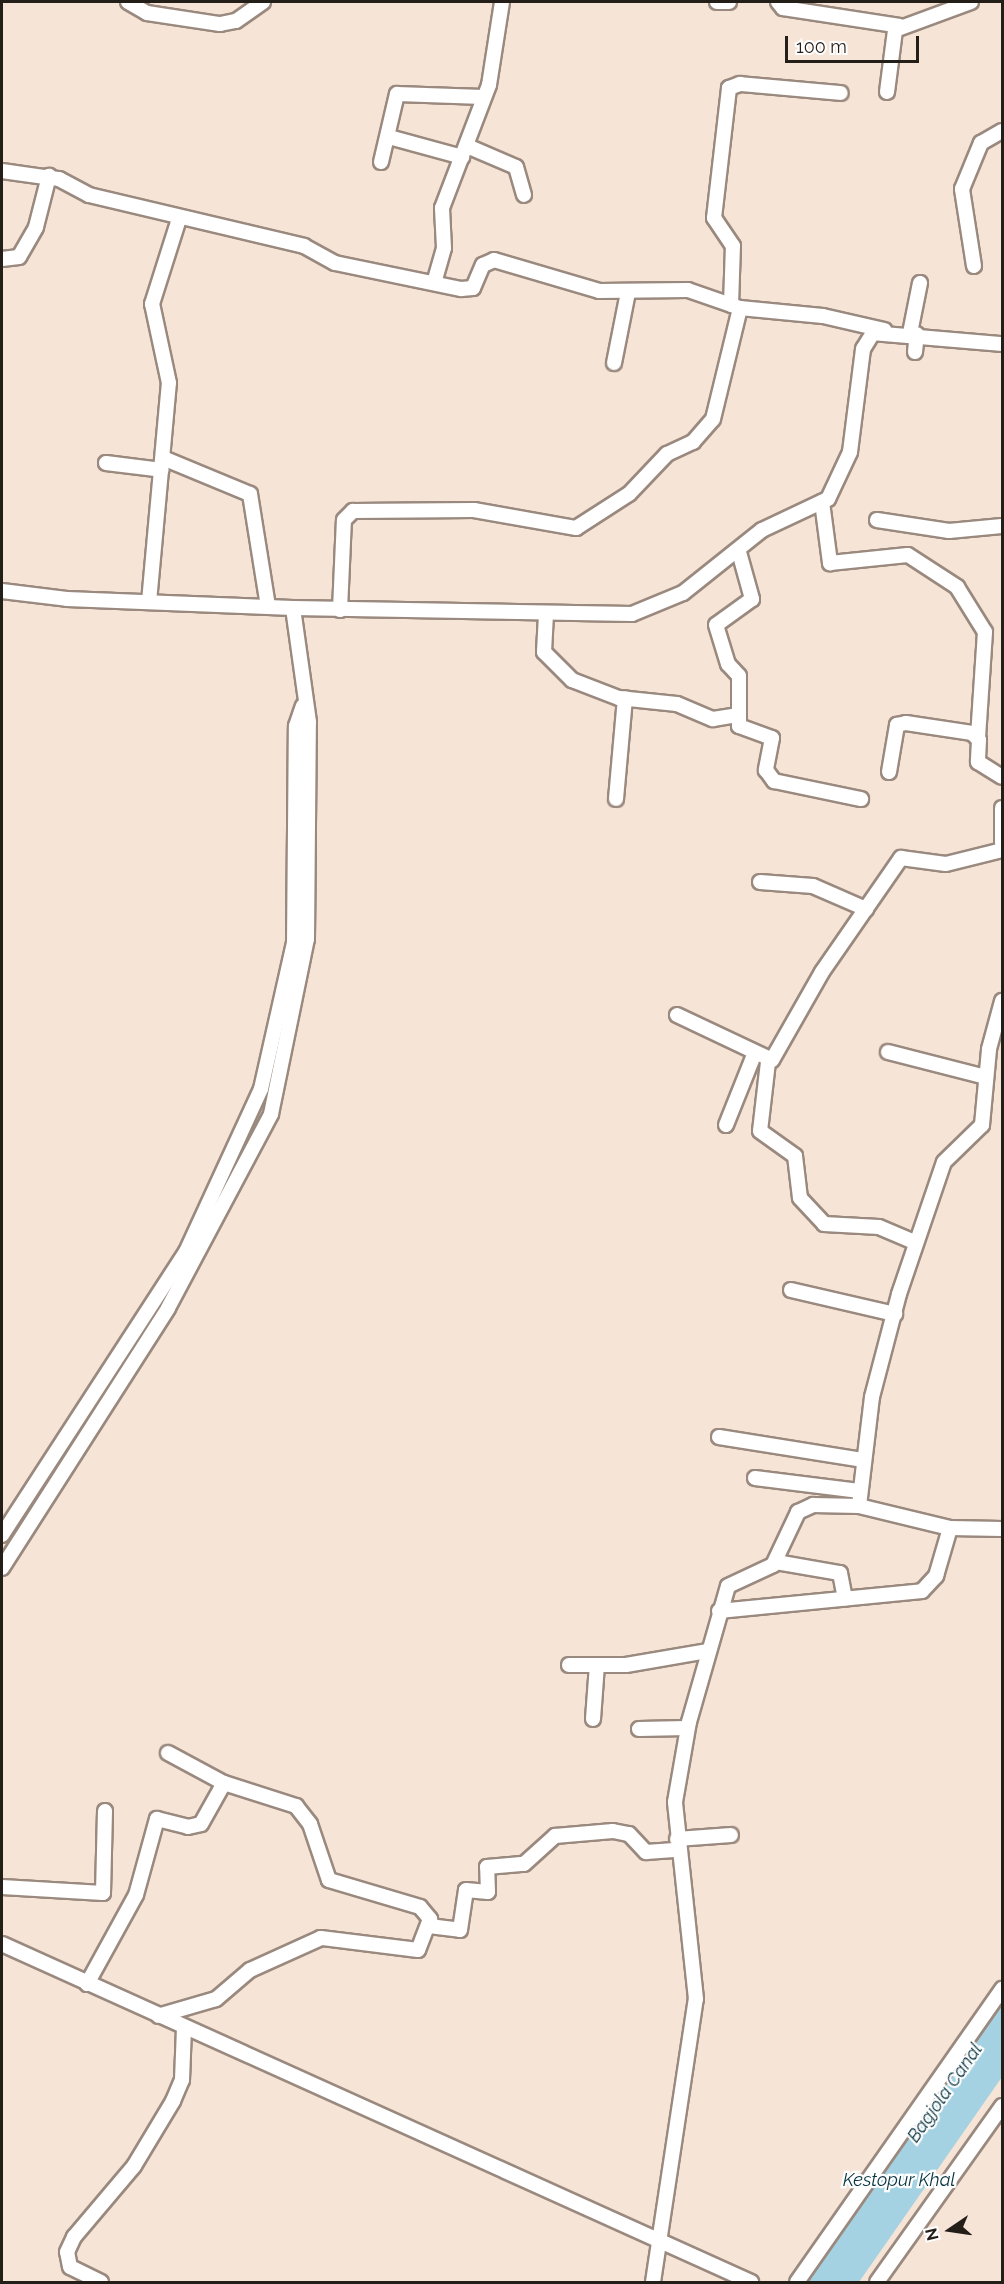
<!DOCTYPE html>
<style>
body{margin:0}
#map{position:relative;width:1004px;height:2284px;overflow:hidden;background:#f6e4d7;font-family:Raleway,sans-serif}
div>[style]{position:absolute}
.water>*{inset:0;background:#a4d2e2}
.roads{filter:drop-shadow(2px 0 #9a897e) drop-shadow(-2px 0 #9a897e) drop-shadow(0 2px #9a897e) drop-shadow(0 -2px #9a897e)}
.minor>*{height:14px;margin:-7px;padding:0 7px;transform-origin:7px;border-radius:7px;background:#fff}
span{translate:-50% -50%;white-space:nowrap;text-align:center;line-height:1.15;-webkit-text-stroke:4.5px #fff;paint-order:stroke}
.water-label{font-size:18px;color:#093441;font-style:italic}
.frame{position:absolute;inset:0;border:3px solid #241e19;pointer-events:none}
.north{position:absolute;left:920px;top:2200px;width:60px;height:60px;-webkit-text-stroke:4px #fff;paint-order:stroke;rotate:257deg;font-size:16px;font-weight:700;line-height:24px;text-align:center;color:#241e19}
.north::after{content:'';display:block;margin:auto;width:21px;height:27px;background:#241e19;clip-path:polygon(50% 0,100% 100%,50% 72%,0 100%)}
.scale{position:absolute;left:785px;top:36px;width:134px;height:27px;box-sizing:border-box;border:3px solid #241e19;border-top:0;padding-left:8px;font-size:18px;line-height:21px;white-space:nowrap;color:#241e19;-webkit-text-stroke:4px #fff;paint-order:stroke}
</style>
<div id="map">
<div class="water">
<div style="clip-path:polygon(1002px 1986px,1002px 2077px,859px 2282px,796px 2282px)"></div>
</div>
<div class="roads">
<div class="minor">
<div style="left:128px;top:2px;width:22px;rotate:30deg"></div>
<div style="left:147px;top:13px;width:74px;rotate:8.6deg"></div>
<div style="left:220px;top:24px;width:16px;rotate:-11deg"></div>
<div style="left:236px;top:21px;width:33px;rotate:-35deg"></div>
<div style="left:717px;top:2px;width:12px"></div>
<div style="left:778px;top:2px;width:8px;rotate:50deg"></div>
<div style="left:783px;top:8px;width:118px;rotate:8.7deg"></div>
<div style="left:887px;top:92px;width:63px;rotate:-82.6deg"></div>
<div style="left:895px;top:30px;width:81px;rotate:-20.2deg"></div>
<div style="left:389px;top:137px;width:76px;rotate:15.3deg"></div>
<div style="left:467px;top:146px;width:53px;rotate:23.2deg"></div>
<div style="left:516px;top:167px;width:29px;rotate:74deg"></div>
<div style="left:381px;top:162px;width:70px;rotate:-76.8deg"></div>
<div style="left:397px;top:94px;width:86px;rotate:2deg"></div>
<div style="left:2px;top:171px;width:58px;rotate:8deg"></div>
<div style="left:59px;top:179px;width:34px;rotate:28deg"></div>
<div style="left:89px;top:195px;width:221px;rotate:13.3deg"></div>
<div style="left:304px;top:246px;width:35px;rotate:29deg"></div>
<div style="left:335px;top:263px;width:129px;rotate:11.7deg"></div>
<div style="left:461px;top:289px;width:12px;rotate:-5deg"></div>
<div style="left:473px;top:288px;width:25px;rotate:-67deg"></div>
<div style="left:483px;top:265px;width:12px;rotate:-24deg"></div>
<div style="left:494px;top:260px;width:109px;rotate:16.4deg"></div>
<div style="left:599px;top:291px;width:89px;rotate:-0.6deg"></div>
<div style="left:688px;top:290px;width:55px;rotate:19.1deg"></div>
<div style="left:740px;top:308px;width:83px;rotate:5.5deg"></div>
<div style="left:823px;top:316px;width:63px;rotate:12.9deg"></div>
<div style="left:2px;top:259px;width:17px;rotate:-7deg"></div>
<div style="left:19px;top:257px;width:34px;rotate:-60deg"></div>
<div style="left:36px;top:227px;width:53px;rotate:-75.7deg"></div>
<div style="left:974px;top:266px;width:78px;rotate:-98.9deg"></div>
<div style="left:962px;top:189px;width:50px;rotate:-67.6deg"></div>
<div style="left:981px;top:143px;width:24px;rotate:-30deg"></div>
<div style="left:434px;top:283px;width:36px;rotate:-74deg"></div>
<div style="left:444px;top:248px;width:40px;rotate:-92.9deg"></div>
<div style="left:442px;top:208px;width:132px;rotate:-69.1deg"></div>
<div style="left:489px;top:85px;width:84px;rotate:-81.1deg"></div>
<div style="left:731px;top:305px;width:59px;rotate:-88.1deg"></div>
<div style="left:733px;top:246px;width:34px;rotate:-124deg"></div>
<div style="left:714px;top:218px;width:131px;rotate:-83.4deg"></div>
<div style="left:729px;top:88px;width:12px;rotate:-20deg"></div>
<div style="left:740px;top:84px;width:101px;rotate:5.1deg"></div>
<div style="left:910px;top:333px;width:51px;rotate:-78.7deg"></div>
<div style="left:915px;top:352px;width:18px;rotate:-84deg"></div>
<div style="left:614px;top:363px;width:72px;rotate:-78.8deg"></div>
<div style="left:163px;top:458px;width:94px;rotate:22.5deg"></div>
<div style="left:250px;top:494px;width:114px;rotate:80.9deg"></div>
<div style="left:106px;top:463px;width:56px;rotate:7.1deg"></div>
<div style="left:822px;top:502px;width:62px;rotate:82.5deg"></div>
<div style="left:830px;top:563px;width:78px;rotate:-5.9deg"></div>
<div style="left:908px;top:555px;width:59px;rotate:33.1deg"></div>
<div style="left:957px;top:587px;width:53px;rotate:58.1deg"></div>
<div style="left:985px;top:632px;width:105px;rotate:93.8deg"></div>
<div style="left:877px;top:520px;width:73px;rotate:8.7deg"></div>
<div style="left:949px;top:531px;width:53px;rotate:-5.4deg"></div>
<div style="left:739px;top:552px;width:49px;rotate:74.5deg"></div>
<div style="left:752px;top:599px;width:44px;rotate:144.2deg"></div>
<div style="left:716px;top:625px;width:41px;rotate:72.9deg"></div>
<div style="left:728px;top:664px;width:16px;rotate:47deg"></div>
<div style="left:739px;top:676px;width:50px;rotate:90deg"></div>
<div style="left:739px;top:726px;width:35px;rotate:20deg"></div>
<div style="left:772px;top:738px;width:33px;rotate:101deg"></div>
<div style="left:766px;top:770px;width:14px;rotate:54deg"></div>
<div style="left:774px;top:781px;width:89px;rotate:11.7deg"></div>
<div style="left:2px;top:591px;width:65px;rotate:7deg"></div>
<div style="left:67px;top:599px;width:226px;rotate:2.3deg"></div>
<div style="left:293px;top:608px;width:339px;rotate:1deg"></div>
<div style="left:632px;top:614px;width:55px;rotate:-22.4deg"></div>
<div style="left:683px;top:593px;width:101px;rotate:-38.6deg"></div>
<div style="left:762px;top:530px;width:73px;rotate:-25.2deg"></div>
<div style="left:828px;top:499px;width:52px;rotate:-64.9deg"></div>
<div style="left:850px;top:452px;width:104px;rotate:-82.8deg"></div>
<div style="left:863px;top:349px;width:19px;rotate:-58deg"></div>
<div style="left:873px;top:333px;width:129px;rotate:4.9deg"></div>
<div style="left:149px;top:602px;width:220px;rotate:-84.8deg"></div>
<div style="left:169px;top:383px;width:81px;rotate:-102.1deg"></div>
<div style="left:152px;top:304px;width:89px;rotate:-72.4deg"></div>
<div style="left:340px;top:610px;width:90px;rotate:-87.5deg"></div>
<div style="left:344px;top:520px;width:13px;rotate:-45deg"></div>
<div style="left:353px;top:511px;width:121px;rotate:-0.5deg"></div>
<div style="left:474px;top:510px;width:104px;rotate:10deg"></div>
<div style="left:576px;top:528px;width:63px;rotate:-32.7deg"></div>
<div style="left:629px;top:494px;width:55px;rotate:-46.5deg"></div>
<div style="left:667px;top:454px;width:29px;rotate:-25deg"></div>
<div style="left:693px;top:442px;width:30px;rotate:-49deg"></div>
<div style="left:713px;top:419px;width:114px;rotate:-76.3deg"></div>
<div style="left:546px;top:614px;width:38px;rotate:93deg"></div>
<div style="left:544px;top:652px;width:40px;rotate:45deg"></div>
<div style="left:572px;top:680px;width:50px;rotate:21deg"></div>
<div style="left:619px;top:698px;width:58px;rotate:5.9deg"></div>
<div style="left:677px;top:704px;width:39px;rotate:23deg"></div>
<div style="left:713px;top:719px;width:26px;rotate:-9deg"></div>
<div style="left:889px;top:772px;width:48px;rotate:-80.3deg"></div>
<div style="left:897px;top:725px;width:9px;rotate:-13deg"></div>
<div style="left:906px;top:723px;width:67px;rotate:8.6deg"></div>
<div style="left:972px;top:733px;width:10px;rotate:45deg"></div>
<div style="left:979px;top:740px;width:22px;rotate:93deg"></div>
<div style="left:978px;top:762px;width:28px;rotate:32deg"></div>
<div style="left:616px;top:799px;width:101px;rotate:-84.9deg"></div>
<div style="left:1002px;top:808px;width:35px;rotate:90deg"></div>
<div style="left:760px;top:882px;width:53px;rotate:4.3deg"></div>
<div style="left:813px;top:886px;width:58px;rotate:23.5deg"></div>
<div style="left:677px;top:1015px;width:105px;rotate:25.3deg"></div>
<div style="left:772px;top:1060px;width:101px;rotate:-60.4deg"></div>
<div style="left:822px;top:972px;width:139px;rotate:-55.3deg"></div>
<div style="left:901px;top:858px;width:45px;rotate:7.6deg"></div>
<div style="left:946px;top:864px;width:58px;rotate:-14deg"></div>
<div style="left:888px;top:1052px;width:101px;rotate:14.3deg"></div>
<div style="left:768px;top:1062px;width:69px;rotate:96.6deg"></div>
<div style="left:760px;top:1131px;width:43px;rotate:35.5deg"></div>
<div style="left:795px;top:1156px;width:42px;rotate:83.2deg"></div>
<div style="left:800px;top:1198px;width:35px;rotate:47deg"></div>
<div style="left:824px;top:1224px;width:55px;rotate:3.1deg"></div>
<div style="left:879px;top:1227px;width:39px;rotate:23deg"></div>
<div style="left:726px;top:1125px;width:75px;rotate:-68.2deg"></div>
<div style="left:791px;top:1290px;width:107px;rotate:13deg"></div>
<div style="left:719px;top:1437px;width:145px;rotate:9.1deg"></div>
<div style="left:755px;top:1478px;width:105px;rotate:7.1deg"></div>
<div style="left:859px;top:1506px;width:110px;rotate:-83.2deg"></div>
<div style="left:872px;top:1397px;width:106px;rotate:-75.3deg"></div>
<div style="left:899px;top:1294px;width:139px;rotate:-71.2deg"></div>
<div style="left:944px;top:1162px;width:53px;rotate:-44.2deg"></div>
<div style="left:982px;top:1125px;width:76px;rotate:-84.7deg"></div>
<div style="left:989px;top:1049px;width:50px;rotate:-74.8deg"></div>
<div style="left:2px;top:1535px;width:338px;rotate:-57deg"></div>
<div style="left:186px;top:1252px;width:179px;rotate:-65.3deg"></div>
<div style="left:261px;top:1089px;width:150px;rotate:-77.3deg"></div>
<div style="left:294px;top:943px;width:217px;rotate:-89.5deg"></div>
<div style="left:296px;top:726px;width:21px;rotate:-71deg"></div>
<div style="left:776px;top:1562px;width:65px;rotate:9.8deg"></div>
<div style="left:840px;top:1573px;width:26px;rotate:79deg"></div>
<div style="left:2px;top:1568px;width:308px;rotate:-57.4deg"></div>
<div style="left:168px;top:1308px;width:220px;rotate:-62deg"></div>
<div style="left:271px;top:1114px;width:179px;rotate:-78.4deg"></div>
<div style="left:307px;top:939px;width:217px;rotate:-89.5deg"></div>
<div style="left:309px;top:722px;width:115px;rotate:-98deg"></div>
<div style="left:719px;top:1611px;width:204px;rotate:-5.6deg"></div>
<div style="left:922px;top:1591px;width:21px;rotate:-47deg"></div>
<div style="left:936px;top:1576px;width:50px;rotate:-73.7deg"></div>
<div style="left:569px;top:1665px;width:57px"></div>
<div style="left:626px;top:1665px;width:82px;rotate:-9.8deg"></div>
<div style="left:593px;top:1719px;width:54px;rotate:-85.8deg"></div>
<div style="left:639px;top:1729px;width:48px;rotate:-1.2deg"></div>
<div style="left:168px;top:1753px;width:64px;rotate:28.2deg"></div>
<div style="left:677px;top:1839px;width:54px;rotate:-4.2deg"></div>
<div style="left:2px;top:1887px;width:101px;rotate:3.4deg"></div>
<div style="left:103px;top:1893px;width:82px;rotate:-88.6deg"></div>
<div style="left:429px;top:1926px;width:31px;rotate:7deg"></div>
<div style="left:460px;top:1930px;width:40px;rotate:-81.5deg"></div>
<div style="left:466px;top:1890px;width:22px;rotate:5deg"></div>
<div style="left:488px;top:1892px;width:25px;rotate:-92deg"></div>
<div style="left:487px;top:1867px;width:37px;rotate:-5deg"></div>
<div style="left:524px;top:1864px;width:42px;rotate:-42.1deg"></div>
<div style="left:555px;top:1836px;width:58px;rotate:-4.9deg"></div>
<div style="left:613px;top:1831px;width:16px;rotate:11deg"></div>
<div style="left:629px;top:1834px;width:25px;rotate:47deg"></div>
<div style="left:646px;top:1852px;width:32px;rotate:-4deg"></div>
<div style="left:2px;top:1944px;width:822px;rotate:24.29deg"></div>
<div style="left:87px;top:1984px;width:102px;rotate:-61.2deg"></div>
<div style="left:136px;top:1895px;width:79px;rotate:-74.6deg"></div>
<div style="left:157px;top:1819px;width:32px;rotate:14deg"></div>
<div style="left:188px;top:1827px;width:13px;rotate:-13deg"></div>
<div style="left:201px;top:1824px;width:47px;rotate:-60.7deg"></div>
<div style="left:224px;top:1783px;width:76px;rotate:17.7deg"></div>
<div style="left:296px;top:1806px;width:23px;rotate:52deg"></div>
<div style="left:310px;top:1824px;width:59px;rotate:71.3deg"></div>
<div style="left:329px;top:1880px;width:95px;rotate:16.5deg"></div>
<div style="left:420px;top:1907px;width:16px;rotate:50deg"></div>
<div style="left:430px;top:1919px;width:33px;rotate:111deg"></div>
<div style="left:418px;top:1950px;width:98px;rotate:-172.9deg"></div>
<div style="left:321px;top:1938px;width:78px;rotate:155.7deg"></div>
<div style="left:250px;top:1970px;width:45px;rotate:139.5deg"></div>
<div style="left:216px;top:1999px;width:60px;rotate:163.7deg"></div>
<div style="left:101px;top:2282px;width:34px;rotate:-154deg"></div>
<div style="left:70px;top:2267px;width:15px;rotate:-101deg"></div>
<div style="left:67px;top:2252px;width:17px;rotate:-65deg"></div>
<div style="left:74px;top:2237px;width:93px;rotate:-49.8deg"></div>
<div style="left:134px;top:2166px;width:76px;rotate:-59deg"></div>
<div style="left:173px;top:2101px;width:23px;rotate:-67deg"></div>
<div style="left:182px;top:2080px;width:53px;rotate:-87.8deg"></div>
<div style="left:653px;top:2282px;width:286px;rotate:-81.4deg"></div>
<div style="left:696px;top:1999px;width:198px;rotate:-96.1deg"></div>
<div style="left:675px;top:1802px;width:81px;rotate:-80.1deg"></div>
<div style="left:689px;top:1722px;width:141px;rotate:-74deg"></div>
<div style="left:728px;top:1586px;width:50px;rotate:-25deg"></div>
<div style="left:773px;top:1565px;width:59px;rotate:-64.7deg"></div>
<div style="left:798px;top:1512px;width:17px;rotate:-25deg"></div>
<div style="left:813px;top:1505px;width:46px;rotate:1.2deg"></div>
<div style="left:859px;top:1506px;width:94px;rotate:13.6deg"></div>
<div style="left:950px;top:1528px;width:52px;rotate:1.1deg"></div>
<div style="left:797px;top:2282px;width:358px;rotate:-55deg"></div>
<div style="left:877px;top:2282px;width:216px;rotate:-54.6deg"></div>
</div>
</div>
<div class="water-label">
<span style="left:945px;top:2093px;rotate:-55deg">Bagjola Canal</span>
<span style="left:899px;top:2180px">Kestopur Khal</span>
</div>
<div class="frame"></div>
<div class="north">N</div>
<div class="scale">100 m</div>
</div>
